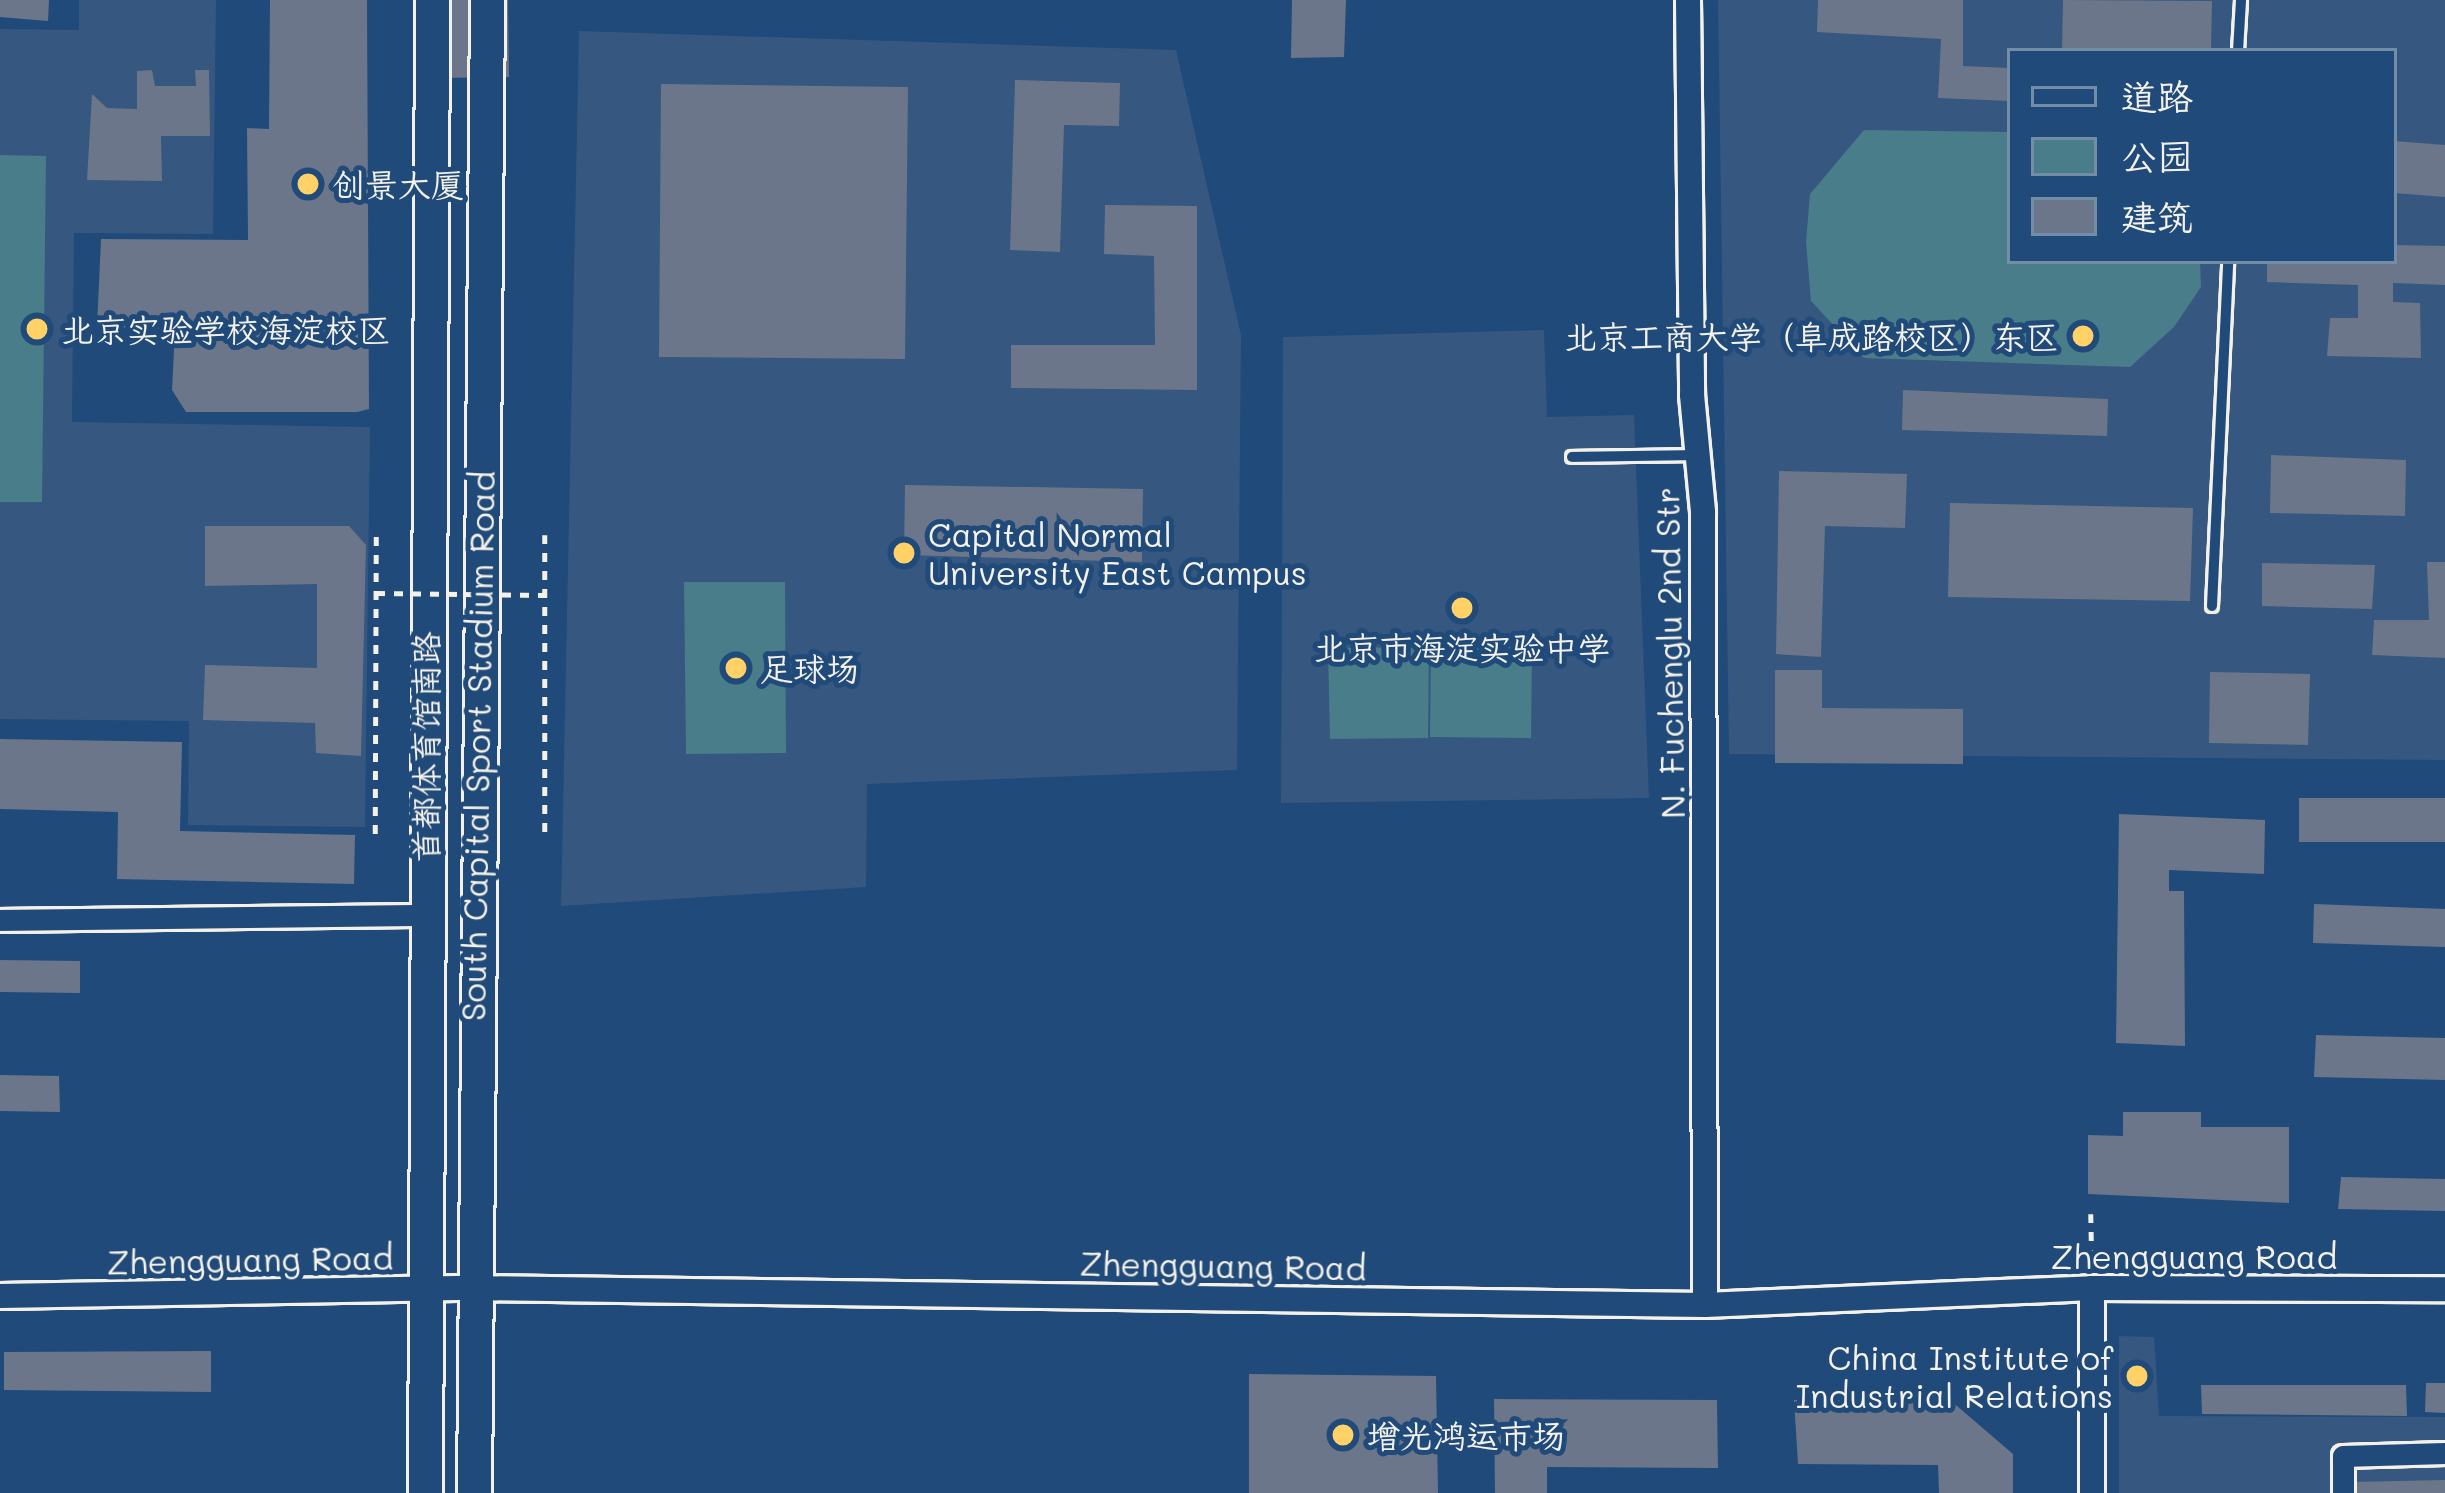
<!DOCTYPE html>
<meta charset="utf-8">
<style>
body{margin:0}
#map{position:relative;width:2445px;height:1493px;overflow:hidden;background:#1f4a7a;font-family:Mali,"LXGW WenKai TC",sans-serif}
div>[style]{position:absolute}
.built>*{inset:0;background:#36577f}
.green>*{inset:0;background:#497d8a}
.building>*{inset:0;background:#6b768a}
.path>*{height:4.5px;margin-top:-2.25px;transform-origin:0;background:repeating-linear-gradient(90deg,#f4f1e8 0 9px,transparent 0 18px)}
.roads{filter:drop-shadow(3px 0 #f4f1e8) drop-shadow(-3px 0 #f4f1e8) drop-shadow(0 3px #f4f1e8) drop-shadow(0 -3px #f4f1e8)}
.service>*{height:10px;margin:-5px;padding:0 5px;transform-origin:5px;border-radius:5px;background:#1f4a7a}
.minor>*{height:21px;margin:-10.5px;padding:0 10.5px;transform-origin:10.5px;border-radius:10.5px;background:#1f4a7a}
.tertiary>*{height:24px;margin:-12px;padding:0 12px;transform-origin:12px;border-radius:12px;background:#1f4a7a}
.primary>*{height:33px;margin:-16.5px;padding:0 16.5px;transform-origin:16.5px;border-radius:16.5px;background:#1f4a7a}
.path-bridge>*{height:4.5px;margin-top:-2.25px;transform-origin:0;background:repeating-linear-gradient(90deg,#f4f1e8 0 9px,transparent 0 18px)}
.dots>*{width:33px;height:33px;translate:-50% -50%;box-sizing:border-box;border:6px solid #1f4a7a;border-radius:50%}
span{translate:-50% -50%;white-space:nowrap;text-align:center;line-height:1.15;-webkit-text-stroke:10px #1f4a7a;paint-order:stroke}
.poi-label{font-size:33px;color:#f4f1e8}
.left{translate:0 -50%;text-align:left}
.right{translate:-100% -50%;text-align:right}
.street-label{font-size:33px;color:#f4f1e8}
.legend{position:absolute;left:2007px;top:48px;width:390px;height:216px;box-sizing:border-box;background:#1f4a7a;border:3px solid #748da6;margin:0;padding:15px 21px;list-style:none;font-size:36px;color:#f4f1e8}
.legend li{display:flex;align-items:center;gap:24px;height:60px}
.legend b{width:60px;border:3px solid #748da6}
</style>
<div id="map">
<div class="built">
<div style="clip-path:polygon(79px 0,216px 0,213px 234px,74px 233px,72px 422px,370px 427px,365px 827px,188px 825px,189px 721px,0 719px,0 29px,79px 30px)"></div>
<div style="clip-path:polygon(evenodd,1718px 0,2445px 0,2445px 760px,1729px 754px,1718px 0,2010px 51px,2394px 51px,2394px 261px,2010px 261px,2010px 51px)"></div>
<div style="clip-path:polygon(579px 31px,1176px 50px,1241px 335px,1237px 770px,867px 784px,866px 887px,561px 906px)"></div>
<div style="clip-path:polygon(1544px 330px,1547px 417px,1634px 415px,1649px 798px,1281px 803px,1283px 337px)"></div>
<div style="clip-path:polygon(2119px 1336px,2154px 1337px,2159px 1416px,2445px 1417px,2445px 1493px,2119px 1493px)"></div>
</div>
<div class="green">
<div style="clip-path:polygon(1864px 130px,2010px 132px,2010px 261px,2200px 261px,2201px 287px,2174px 327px,2130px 367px,1864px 358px,1811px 301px,1806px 242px,1810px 194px)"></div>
<div style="clip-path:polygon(0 155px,46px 156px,42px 502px,0 502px)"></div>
<div style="clip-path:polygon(684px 582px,785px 582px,786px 753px,686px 754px)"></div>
<div style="clip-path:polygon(1431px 646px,1532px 647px,1531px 738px,1430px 737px)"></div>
<div style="clip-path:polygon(1429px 647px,1428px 738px,1330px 739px,1328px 648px)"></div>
</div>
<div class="building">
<div style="clip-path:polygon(0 0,49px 0,48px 21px,0 17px)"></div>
<div style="clip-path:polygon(270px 0,367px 0,369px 409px,357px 412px,186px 412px,172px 390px,175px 329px,97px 327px,101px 239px,248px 240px,247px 128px,269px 129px)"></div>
<div style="clip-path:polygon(439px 0,508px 0,509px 77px,440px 78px)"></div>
<div style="clip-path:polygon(1292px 0,1346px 0,1344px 57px,1291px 58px)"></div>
<div style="clip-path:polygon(1818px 0,1963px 0,1963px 66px,2010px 68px,2010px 101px,1938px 98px,1941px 39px,1817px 32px)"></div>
<div style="clip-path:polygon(2063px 0,2212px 1px,2211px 51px,2062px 51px)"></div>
<div style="clip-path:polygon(152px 70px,155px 86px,196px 86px,195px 70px,209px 70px,210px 136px,161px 136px,162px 181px,87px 180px,92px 94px,107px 108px,137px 109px,137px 71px)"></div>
<div style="clip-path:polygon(1015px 80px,1120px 83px,1119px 126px,1064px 125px,1060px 252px,1010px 250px)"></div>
<div style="clip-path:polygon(661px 84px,908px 87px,905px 359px,659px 357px)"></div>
<div style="clip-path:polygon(2394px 141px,2445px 145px,2445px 197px,2394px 193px)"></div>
<div style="clip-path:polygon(1105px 205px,1197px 206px,1197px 390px,1011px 388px,1011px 345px,1155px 345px,1154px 256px,1104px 254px)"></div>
<div style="clip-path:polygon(2394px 245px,2445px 246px,2445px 285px,2393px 283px,2393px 302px,2420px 303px,2421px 358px,2327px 356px,2330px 318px,2358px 318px,2358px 285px,2267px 282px,2267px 261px,2394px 261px)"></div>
<div style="clip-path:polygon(1903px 390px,2108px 399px,2107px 436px,1902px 430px)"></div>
<div style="clip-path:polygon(2271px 455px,2406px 460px,2405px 516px,2270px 513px)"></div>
<div style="clip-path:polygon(1779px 471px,1907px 474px,1905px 528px,1825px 526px,1821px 657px,1776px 654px)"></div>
<div style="clip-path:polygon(905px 485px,1143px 489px,1142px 562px,904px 555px)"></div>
<div style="clip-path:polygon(1950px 503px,2193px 508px,2190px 601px,1948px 597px)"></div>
<div style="clip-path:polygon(205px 526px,349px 526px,366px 545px,361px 756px,316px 753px,315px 723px,203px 720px,205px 665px,317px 668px,317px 584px,205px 586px)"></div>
<div style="clip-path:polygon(2427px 562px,2445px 562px,2445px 658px,2372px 655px,2374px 620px,2429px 620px)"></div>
<div style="clip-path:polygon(2262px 563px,2375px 565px,2372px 609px,2262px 606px)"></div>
<div style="clip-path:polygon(1775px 670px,1822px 670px,1822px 708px,1963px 709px,1963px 764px,1775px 763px)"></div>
<div style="clip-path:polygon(2210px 672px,2310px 674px,2308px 745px,2209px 743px)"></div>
<div style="clip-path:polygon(0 739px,182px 742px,180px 831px,355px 835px,354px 884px,117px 879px,118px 812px,0 809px)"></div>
<div style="clip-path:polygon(2299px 798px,2445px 798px,2445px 842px,2299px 842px)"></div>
<div style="clip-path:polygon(2119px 814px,2265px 820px,2264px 874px,2169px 870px,2169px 891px,2184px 891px,2185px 1046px,2116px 1043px)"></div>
<div style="clip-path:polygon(2314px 904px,2445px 909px,2445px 947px,2313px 943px)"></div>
<div style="clip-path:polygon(0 960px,80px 961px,80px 993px,0 992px)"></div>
<div style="clip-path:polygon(2316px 1035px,2445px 1038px,2445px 1080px,2314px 1077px)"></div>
<div style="clip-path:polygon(0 1075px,59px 1076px,60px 1112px,0 1111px)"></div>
<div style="clip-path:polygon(2123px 1112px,2201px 1112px,2201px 1127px,2289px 1127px,2289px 1203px,2088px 1194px,2088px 1135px,2123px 1136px)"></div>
<div style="clip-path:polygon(2341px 1177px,2445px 1179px,2445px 1211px,2338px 1209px)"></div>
<div style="clip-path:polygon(211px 1351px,211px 1392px,4px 1390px,4px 1352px)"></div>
<div style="clip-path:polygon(1249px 1374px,1436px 1376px,1438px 1493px,1249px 1493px)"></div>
<div style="clip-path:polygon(2426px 1383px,2445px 1383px,2445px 1413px,2425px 1412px)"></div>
<div style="clip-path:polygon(2201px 1385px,2406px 1385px,2407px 1416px,2202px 1414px)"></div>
<div style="clip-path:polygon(1494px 1399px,1717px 1400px,1718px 1468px,1547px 1467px,1547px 1493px,1495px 1493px)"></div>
<div style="clip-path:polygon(1794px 1400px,1950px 1400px,2013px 1454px,2013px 1493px,1939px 1493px,1938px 1465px,1798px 1464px)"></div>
<div style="clip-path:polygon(2445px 1480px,2445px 1493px,2351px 1493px,2350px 1482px)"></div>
</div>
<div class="path">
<div style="left:545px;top:535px;width:298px;rotate:90deg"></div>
<div style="left:375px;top:834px;width:303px;rotate:-89.8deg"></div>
<div style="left:2091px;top:1214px;width:50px;rotate:88.9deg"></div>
</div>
<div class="roads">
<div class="service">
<div style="left:2238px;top:51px;width:51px;rotate:-86.6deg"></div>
<div style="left:1572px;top:457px;width:122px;rotate:-0.9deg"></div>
<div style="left:2212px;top:606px;width:345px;rotate:-87.3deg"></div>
</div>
<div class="minor">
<div style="left:0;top:920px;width:426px;rotate:-0.7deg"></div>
<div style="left:2343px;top:1493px;width:37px;rotate:-90deg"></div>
<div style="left:2343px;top:1456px;width:102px;rotate:-1.7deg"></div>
</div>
<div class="tertiary">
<div style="left:1688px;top:0;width:395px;rotate:89.4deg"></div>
<div style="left:1692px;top:395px;width:118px;rotate:84.6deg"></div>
<div style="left:1703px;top:512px;width:793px;rotate:89.86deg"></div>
<div style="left:0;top:1296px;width:471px;rotate:-1deg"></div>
<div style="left:471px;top:1288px;width:1234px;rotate:0.79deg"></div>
<div style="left:1705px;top:1305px;width:387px;rotate:-2.5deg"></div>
<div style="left:2092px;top:1288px;width:353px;rotate:0.2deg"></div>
<div style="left:2092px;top:1493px;width:205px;rotate:-90deg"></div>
</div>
<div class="primary">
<div style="left:425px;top:1493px;width:1493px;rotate:-89.73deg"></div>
<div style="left:474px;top:1493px;width:1493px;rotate:-89.5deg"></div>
</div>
</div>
<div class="path-bridge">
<div style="left:376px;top:593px;width:169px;rotate:0.7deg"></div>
</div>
<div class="dots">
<div style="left:308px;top:184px;background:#ffd166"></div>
<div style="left:37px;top:329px;background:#ffd166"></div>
<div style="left:2083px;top:336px;background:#ffd166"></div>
<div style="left:904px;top:553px;background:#ffd166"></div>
<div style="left:1462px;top:608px;background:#ffd166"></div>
<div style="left:736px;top:668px;background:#ffd166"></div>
<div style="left:2137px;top:1376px;background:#ffd166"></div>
<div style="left:1343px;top:1435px;background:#ffd166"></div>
</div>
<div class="poi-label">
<span class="left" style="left:332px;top:184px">创景大厦</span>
<span class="left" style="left:61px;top:329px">北京实验学校海淀校区</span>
<span class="right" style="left:2059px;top:336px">北京工商大学（阜成路校区）东区</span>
<span class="left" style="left:928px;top:553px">Capital Normal<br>University East Campus</span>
<span style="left:1462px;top:647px">北京市海淀实验中学</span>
<span class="left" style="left:760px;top:668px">足球场</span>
<span class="right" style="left:2113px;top:1376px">China Institute of<br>Industrial Relations</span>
<span class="left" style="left:1367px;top:1435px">增光鸿运市场</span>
</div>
<div class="street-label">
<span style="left:1669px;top:653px;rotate:-91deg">N. Fuchenglu 2nd Str</span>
<span style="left:477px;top:746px;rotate:-89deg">South Capital Sport Stadium Road</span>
<span style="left:425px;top:747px;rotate:-90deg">首都体育馆南路</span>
<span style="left:2194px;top:1256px">Zhengguang Road</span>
<span style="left:250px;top:1259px;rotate:-1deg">Zhengguang Road</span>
<span style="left:1223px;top:1265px;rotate:1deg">Zhengguang Road</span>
</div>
<ul class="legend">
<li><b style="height:15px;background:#1f4a7a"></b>道路</li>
<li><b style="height:33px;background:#497d8a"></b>公园</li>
<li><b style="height:33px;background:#6b768a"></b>建筑</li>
</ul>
</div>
